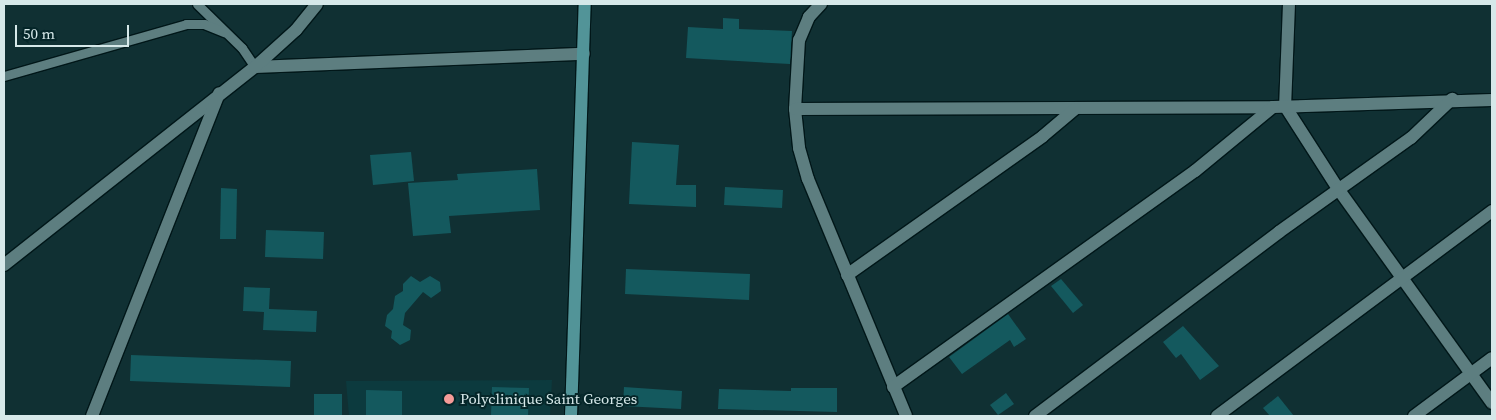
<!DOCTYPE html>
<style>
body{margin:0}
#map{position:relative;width:1496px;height:420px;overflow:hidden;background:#103033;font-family:"Source Serif 4",serif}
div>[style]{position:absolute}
.built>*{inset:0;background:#0c3a3e}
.building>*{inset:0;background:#14595e}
.roads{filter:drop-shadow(1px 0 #011719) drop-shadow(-1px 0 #011719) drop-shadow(0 1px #011719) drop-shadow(0 -1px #011719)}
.lane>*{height:9px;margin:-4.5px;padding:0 4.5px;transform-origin:4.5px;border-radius:4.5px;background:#5d7e80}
.street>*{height:12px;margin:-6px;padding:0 6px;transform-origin:6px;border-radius:6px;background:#5d7e80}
.secondary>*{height:12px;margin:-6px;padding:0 6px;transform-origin:6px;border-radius:6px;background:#529498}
.dots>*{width:14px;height:14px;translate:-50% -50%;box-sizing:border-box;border:2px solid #052629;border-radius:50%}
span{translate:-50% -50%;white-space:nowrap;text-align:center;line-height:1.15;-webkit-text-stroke:4px #052629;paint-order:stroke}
.poi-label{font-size:15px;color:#d6e8e9}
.left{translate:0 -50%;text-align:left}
.frame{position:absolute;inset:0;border:5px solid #d6e8e9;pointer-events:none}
.scale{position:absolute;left:15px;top:25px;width:114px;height:22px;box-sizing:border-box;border:2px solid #d6e8e9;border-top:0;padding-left:6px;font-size:15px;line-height:18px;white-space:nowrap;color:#d6e8e9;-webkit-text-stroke:4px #052629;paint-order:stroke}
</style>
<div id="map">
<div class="built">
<div style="clip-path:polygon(552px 380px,550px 416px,349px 416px,346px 381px)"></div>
</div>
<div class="building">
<div style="clip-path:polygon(723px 18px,739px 19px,739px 29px,792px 31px,790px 64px,686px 58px,688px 27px,723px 29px)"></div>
<div style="clip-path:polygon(632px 142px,679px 145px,676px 185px,696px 185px,696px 207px,629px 204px)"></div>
<div style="clip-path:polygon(411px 152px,414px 181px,373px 185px,370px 155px)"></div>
<div style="clip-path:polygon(537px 169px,540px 210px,449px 216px,451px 233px,413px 236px,408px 183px,458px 180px,457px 174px)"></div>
<div style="clip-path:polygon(725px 187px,783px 190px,782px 208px,724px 205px)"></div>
<div style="clip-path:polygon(221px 188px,237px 189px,236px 239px,220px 239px)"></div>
<div style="clip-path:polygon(266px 230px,324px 232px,323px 259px,265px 257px)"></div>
<div style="clip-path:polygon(626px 269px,750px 274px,749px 300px,625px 294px)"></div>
<div style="clip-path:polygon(411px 276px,420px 282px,430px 276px,440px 282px,441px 291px,431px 298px,423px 292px,405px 313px,403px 325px,411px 330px,410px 340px,400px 345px,391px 338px,392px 331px,385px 326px,387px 315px,393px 309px,395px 296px,403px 291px,403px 284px)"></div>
<div style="clip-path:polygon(1061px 279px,1083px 305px,1073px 313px,1051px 286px)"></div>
<div style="clip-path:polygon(244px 287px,270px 288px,269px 309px,317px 311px,316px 332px,263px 330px,264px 312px,243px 311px)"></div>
<div style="clip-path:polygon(1008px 314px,1026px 339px,1014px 347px,1010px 340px,962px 374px,949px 357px)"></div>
<div style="clip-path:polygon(1183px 326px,1219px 366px,1200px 380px,1181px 354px,1176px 358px,1163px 342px)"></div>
<div style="clip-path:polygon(131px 355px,291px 361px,290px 387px,130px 381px)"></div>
<div style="clip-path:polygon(492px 387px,529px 388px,528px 416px,491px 415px)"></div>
<div style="clip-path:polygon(624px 387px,682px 391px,681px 409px,623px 406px)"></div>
<div style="clip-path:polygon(791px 388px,837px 388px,837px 412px,718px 409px,719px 389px,791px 391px)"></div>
<div style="clip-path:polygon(366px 390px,402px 391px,402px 416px,366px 416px)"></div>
<div style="clip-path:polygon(1006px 393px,1014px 404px,998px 415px,990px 405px)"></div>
<div style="clip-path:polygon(314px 394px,342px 394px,342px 416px,314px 416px)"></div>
<div style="clip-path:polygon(1278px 396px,1294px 416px,1270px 416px,1263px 408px)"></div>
</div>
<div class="roads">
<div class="lane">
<div style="left:197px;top:4px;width:63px;rotate:44.4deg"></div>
<div style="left:242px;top:48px;width:23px;rotate:56deg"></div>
<div style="left:4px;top:76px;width:189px;rotate:-15.9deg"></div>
<div style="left:186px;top:24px;width:18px"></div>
<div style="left:204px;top:24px;width:22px;rotate:22deg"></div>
</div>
<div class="street">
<div style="left:821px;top:4px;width:18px;rotate:133deg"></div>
<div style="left:809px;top:17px;width:25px;rotate:113deg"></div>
<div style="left:799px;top:40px;width:69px;rotate:93.3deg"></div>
<div style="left:795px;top:109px;width:39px;rotate:84deg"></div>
<div style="left:799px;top:148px;width:32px;rotate:74deg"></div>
<div style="left:808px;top:179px;width:256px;rotate:67.5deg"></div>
<div style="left:1289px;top:4px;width:102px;rotate:92.2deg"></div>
<div style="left:1285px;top:106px;width:100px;rotate:57.3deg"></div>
<div style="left:1339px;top:190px;width:262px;rotate:54.3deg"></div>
<div style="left:255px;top:67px;width:329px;rotate:-2.3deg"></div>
<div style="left:795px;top:109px;width:478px;rotate:-0.2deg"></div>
<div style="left:1273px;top:107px;width:219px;rotate:-1.8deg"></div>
<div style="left:4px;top:265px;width:320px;rotate:-38.3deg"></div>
<div style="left:255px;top:67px;width:55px;rotate:-42.1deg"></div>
<div style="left:296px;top:30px;width:33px;rotate:-51deg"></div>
<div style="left:847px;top:275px;width:240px;rotate:-35.3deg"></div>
<div style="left:1043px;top:136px;width:42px;rotate:-40.2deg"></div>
<div style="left:893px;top:387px;width:371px;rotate:-35.6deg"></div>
<div style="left:1195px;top:171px;width:101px;rotate:-39.4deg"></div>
<div style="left:92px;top:416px;width:347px;rotate:-68.5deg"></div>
<div style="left:1035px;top:416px;width:306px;rotate:-37deg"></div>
<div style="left:1279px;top:232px;width:162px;rotate:-35.5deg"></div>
<div style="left:1411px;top:138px;width:57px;rotate:-43.6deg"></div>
<div style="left:1217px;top:416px;width:343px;rotate:-36.7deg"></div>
<div style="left:1414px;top:416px;width:97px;rotate:-36.6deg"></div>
</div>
<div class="secondary">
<div style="left:571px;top:416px;width:412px;rotate:-88.1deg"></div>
</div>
</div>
<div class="dots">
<div style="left:449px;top:399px;background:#f59b98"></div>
</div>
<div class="poi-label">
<span class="left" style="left:460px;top:399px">Polyclinique Saint Georges</span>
</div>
<div class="frame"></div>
<div class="scale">50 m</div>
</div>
